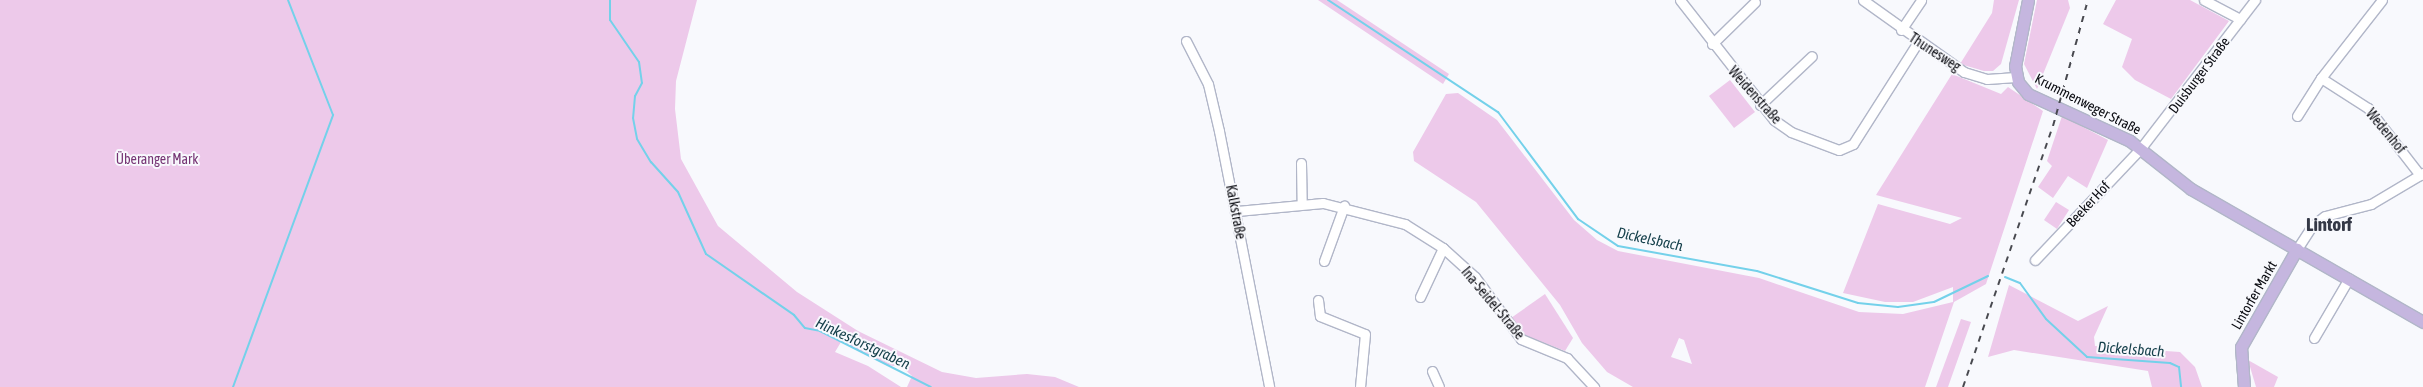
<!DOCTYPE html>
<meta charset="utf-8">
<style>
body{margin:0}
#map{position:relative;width:2423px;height:387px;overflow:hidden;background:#f8f9fd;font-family:"Asap Condensed",sans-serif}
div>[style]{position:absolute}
.green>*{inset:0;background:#edc9ea}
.stream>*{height:2px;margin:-1px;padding:0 1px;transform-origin:1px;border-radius:1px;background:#74d1ea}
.roads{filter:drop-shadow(1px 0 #b1b6c8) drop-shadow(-1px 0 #b1b6c8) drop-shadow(0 1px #b1b6c8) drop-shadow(0 -1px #b1b6c8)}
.minor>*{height:9px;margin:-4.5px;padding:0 4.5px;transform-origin:4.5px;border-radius:4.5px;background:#fff}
.major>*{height:11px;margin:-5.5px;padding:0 5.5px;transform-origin:5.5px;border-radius:5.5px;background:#c5b6df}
.rail>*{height:2px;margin-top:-1px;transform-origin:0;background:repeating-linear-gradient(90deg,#48494f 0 6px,transparent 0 12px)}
span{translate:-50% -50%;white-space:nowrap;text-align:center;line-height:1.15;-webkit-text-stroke:4px #f8f9fd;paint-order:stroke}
.street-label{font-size:14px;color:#0a0b11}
.park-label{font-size:14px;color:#763474}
.water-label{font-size:15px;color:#143f4a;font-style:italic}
.district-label{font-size:19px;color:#343846;font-weight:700}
</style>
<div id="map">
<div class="green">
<div style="clip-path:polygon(0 0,697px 0,676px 81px,675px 109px,681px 159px,718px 226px,797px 292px,858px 331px,942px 372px,976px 378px,1027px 374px,1055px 377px,1079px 387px,907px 387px,912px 376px,902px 367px,886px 365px,841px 342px,835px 352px,868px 366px,901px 387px,0 387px)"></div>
<div style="clip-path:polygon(1318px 0,1337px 0,1449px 74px,1443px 84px)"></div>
<div style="clip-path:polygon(1994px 0,2019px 0,2001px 64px,1993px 71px,1984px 71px,1960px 64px,1992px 13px)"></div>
<div style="clip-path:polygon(2037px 0,2068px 0,2070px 8px,2037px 89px,2024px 64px)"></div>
<div style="clip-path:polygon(2116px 0,2190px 0,2229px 21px,2171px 99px,2135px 80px,2122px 67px,2132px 39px,2103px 24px)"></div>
<div style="clip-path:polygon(evenodd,1952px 74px,2001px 94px,2008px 87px,2043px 111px,1986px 284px,1954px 302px,1925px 387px,1633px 387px,1607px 372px,1582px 343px,1560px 305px,1476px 202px,1414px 161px,1413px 152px,1446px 94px,1458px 93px,1497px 120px,1574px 220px,1597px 240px,1618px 251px,1759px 278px,1859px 312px,1903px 314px,1953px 302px,1953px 287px,1913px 302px,1885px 302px,1843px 293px,1878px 204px,1950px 224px,1962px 218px,1876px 195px,1952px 74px,1679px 338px,1684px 340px,1692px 364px,1671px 357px,1679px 338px)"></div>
<div style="clip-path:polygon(1730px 80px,1755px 112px,1734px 128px,1709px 96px)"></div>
<div style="clip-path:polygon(2062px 116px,2108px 140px,2087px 188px,2068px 176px,2053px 198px,2038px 187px,2052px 166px,2047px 161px)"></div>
<div style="clip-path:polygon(2056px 202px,2069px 210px,2057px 229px,2044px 220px)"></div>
<div style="clip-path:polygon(2009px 285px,2078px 321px,2108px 306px,2094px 337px,2095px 346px,2180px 352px,2195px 367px,2202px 387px,2152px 387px,2148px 371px,2014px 350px,1988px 357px)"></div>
<div style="clip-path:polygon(1545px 294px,1573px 338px,1565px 351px,1522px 334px,1511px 318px)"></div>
<div style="clip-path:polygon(1961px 319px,1971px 322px,1948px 387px,1936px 387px)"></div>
<div style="clip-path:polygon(2248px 360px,2278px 377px,2274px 387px,2256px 387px)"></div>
</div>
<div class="stream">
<div style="left:610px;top:0;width:20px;rotate:90deg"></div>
<div style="left:610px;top:20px;width:51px;rotate:55.4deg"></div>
<div style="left:639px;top:62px;width:21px;rotate:82deg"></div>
<div style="left:642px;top:83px;width:15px;rotate:118deg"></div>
<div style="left:635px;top:96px;width:22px;rotate:95deg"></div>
<div style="left:633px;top:118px;width:21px;rotate:79deg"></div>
<div style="left:637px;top:139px;width:27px;rotate:59deg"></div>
<div style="left:651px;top:162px;width:40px;rotate:48deg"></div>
<div style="left:678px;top:192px;width:68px;rotate:65.7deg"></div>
<div style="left:706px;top:254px;width:107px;rotate:34.7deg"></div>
<div style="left:794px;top:315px;width:17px;rotate:50deg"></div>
<div style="left:805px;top:328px;width:15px;rotate:11deg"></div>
<div style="left:820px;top:331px;width:124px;rotate:26.8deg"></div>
<div style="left:1328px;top:0;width:204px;rotate:33.4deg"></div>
<div style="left:1498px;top:112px;width:134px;rotate:53.2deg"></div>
<div style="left:1578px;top:219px;width:48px;rotate:34deg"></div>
<div style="left:1618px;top:246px;width:141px;rotate:10.2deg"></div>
<div style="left:1757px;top:271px;width:106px;rotate:17.6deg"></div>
<div style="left:1858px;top:303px;width:40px;rotate:5.7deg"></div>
<div style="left:1898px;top:307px;width:36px;rotate:-8deg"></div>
<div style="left:1934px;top:302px;width:60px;rotate:-25.7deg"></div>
<div style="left:2005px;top:277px;width:16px;rotate:22deg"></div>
<div style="left:2020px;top:283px;width:44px;rotate:54.2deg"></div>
<div style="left:2046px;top:319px;width:56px;rotate:42.8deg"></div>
<div style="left:2087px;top:357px;width:83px;rotate:4.1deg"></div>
<div style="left:2170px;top:363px;width:10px;rotate:24deg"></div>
<div style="left:2179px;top:367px;width:20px;rotate:84deg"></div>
<div style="left:233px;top:387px;width:290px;rotate:-69.8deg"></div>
<div style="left:333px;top:115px;width:123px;rotate:-111.4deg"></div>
</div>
<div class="roads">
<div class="minor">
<div style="left:1680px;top:0;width:152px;rotate:51.9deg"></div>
<div style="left:1774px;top:120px;width:21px;rotate:35deg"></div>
<div style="left:1791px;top:132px;width:51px;rotate:20.6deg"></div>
<div style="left:1839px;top:150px;width:15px;rotate:-23deg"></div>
<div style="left:1853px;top:144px;width:121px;rotate:-57.5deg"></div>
<div style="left:1863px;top:0;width:124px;rotate:35.5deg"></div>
<div style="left:1964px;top:72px;width:24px;rotate:17deg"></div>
<div style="left:1987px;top:79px;width:29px;rotate:-4deg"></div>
<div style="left:2204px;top:0;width:41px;rotate:27.8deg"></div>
<div style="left:1901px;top:30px;width:36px;rotate:-56deg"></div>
<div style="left:1186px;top:41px;width:48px;rotate:62.9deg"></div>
<div style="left:1208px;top:84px;width:48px;rotate:76.8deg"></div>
<div style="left:1219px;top:131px;width:261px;rotate:78.9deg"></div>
<div style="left:1712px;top:44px;width:60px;rotate:-44.3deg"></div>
<div style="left:2321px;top:78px;width:56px;rotate:32.6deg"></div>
<div style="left:2368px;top:108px;width:85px;rotate:52.2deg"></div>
<div style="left:1760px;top:105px;width:71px;rotate:-43.3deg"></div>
<div style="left:2297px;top:116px;width:45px;rotate:-57.7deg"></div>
<div style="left:2321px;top:78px;width:99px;rotate:-52deg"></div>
<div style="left:1301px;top:163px;width:39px;rotate:89deg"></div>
<div style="left:1237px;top:211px;width:86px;rotate:-5.3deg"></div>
<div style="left:1323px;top:203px;width:85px;rotate:14.4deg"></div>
<div style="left:1405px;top:224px;width:45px;rotate:32.3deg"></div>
<div style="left:1443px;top:248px;width:43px;rotate:42.2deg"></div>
<div style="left:1475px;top:277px;width:77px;rotate:53.4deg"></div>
<div style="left:1521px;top:339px;width:50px;rotate:22.4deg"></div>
<div style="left:1567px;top:358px;width:40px;rotate:47deg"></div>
<div style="left:2297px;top:249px;width:27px;rotate:-57deg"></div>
<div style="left:2312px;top:226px;width:16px;rotate:-38deg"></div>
<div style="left:2325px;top:216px;width:48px;rotate:-14.6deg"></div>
<div style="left:2371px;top:204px;width:61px;rotate:-30.8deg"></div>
<div style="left:2035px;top:260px;width:154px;rotate:-46.6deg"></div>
<div style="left:2141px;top:148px;width:187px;rotate:-52.4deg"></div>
<div style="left:1324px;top:261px;width:59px;rotate:-70deg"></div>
<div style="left:1420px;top:297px;width:54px;rotate:-64.9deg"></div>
<div style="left:1318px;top:300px;width:16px;rotate:83deg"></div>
<div style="left:1320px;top:316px;width:48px;rotate:21.8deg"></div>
<div style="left:1365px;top:334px;width:53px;rotate:95.4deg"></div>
<div style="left:2314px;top:338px;width:69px;rotate:-59.7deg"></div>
<div style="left:1432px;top:371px;width:17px;rotate:66deg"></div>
</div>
<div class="major">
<div style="left:2028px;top:0;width:67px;rotate:101.1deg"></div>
<div style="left:2015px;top:66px;width:16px;rotate:79deg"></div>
<div style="left:2018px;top:82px;width:16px;rotate:50deg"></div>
<div style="left:2028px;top:94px;width:112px;rotate:24.7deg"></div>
<div style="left:2130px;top:141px;width:78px;rotate:38.2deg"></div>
<div style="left:2191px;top:189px;width:267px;rotate:29.8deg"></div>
<div style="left:2244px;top:387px;width:40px;rotate:-94.3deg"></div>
<div style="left:2241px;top:347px;width:113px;rotate:-60.3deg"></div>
</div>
</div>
<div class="rail">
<div style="left:1963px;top:387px;width:276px;rotate:-71deg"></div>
<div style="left:2053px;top:126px;width:131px;rotate:-74.5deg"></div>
</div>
<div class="street-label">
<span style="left:1935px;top:52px;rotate:33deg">Thunesweg</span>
<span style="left:2199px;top:75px;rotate:-53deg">Duisburger Straße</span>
<span style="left:1755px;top:95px;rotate:48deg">Weidenstraße</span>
<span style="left:2088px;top:104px;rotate:27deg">Krummenweger Straße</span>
<span style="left:2386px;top:131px;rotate:50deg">Wedenhof</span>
<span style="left:2088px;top:204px;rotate:-47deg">Beeker Hof</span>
<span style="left:1236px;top:212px;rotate:79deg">Kalkstraße</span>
<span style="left:2254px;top:295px;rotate:-60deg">Lintorfer Markt</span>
<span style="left:1493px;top:303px;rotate:50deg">Ina-Seidel-Straße</span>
</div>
<div class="park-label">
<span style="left:157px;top:159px">Überanger Mark</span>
</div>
<div class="water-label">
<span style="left:1650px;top:239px;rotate:12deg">Dickelsbach</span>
<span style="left:863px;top:343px;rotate:25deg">Hinkesforstgraben</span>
<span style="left:2131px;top:349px;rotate:4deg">Dickelsbach</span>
</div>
<div class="district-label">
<span style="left:2329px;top:225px">Lintorf</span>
</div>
</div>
